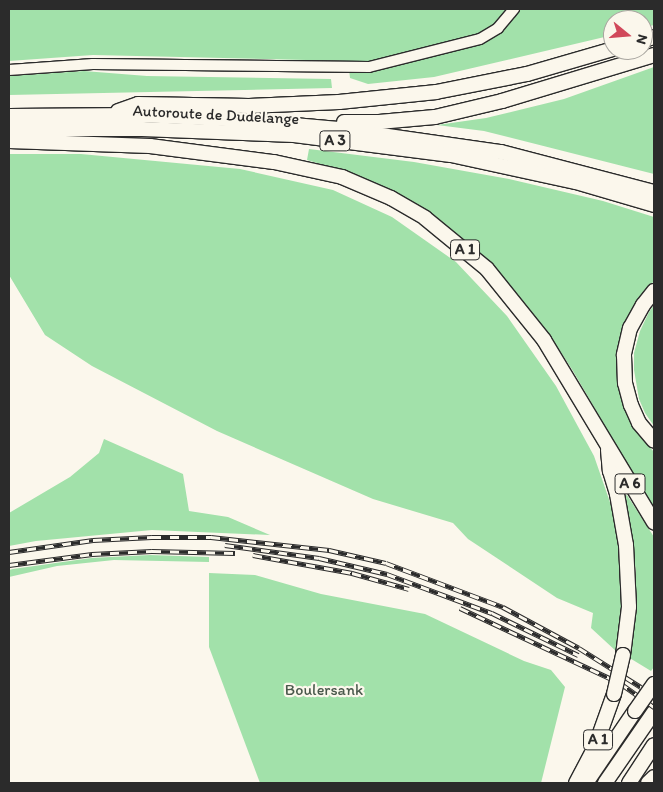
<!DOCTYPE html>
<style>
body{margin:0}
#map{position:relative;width:663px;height:792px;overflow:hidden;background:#fbf7ec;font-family:Itim,sans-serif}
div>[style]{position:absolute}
.green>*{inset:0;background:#a2e1aa}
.roads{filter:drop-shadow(1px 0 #2b2b2b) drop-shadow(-1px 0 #2b2b2b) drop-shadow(0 1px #2b2b2b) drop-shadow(0 -1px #2b2b2b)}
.minor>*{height:10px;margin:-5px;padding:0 5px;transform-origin:5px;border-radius:5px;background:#fbf7ec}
.highway>*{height:14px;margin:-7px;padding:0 7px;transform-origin:7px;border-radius:7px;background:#fbf7ec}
.rail>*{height:5px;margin-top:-2.5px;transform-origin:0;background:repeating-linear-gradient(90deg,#fbf7ec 0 9px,#2b2b2b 0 18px);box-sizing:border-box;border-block:1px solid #2b2b2b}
.bridges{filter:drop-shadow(1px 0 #2b2b2b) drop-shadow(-1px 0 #2b2b2b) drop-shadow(0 1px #2b2b2b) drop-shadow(0 -1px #2b2b2b)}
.highway-bridge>*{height:14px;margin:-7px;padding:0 7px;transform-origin:7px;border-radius:7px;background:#fbf7ec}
span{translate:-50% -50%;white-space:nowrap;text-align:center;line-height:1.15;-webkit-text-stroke:4.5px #fbf7ec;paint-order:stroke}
.shield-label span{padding:1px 4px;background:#fbf7ec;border:1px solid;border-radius:4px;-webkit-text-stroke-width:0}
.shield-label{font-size:15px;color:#2b2b2b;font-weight:700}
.street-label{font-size:16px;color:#2b2b2b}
.park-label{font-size:16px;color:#49584b}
.frame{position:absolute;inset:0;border:10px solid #2b2b2b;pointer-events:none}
.north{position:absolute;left:603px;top:10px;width:50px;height:50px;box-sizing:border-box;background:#fbf7ec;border:1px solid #a8a59f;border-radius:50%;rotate:107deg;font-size:14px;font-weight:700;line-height:20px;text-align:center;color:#2b2b2b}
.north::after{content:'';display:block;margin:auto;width:18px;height:22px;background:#d1495b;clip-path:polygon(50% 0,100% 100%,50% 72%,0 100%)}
</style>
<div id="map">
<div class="green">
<div style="clip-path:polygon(9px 9px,654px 9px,654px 25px,643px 28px,643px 20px,613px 20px,613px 35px,434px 77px,368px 84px,350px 78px,348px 61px,93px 55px,9px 61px)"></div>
<div style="clip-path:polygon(654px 67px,654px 174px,484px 131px,437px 125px,486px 118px,564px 99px)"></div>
<div style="clip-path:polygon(84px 71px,147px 76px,331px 79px,332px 88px,9px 95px,9px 76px)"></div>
<div style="clip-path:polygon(309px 149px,414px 162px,509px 179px,603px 201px,654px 217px,654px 281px,637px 301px,624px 325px,617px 354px,617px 383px,624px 406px,634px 429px,654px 452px,654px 510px,573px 371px,549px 334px,504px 278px,466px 241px,429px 213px,353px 174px,307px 160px)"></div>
<div style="clip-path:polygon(9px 154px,81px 154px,240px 169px,333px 190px,392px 217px,456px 262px,507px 316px,556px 386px,594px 456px,612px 508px,617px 534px,623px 595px,617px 652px,591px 628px,593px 613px,557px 598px,468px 539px,453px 523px,373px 499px,217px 431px,92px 366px,45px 335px,9px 275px)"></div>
<div style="clip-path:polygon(654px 305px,654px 426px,645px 413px,639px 399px,634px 370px,634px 353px,640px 331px,649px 312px)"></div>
<div style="clip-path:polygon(104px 439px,183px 474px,189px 511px,228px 517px,270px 535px,152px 530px,36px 541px,9px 546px,9px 513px,70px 477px,99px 453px)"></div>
<div style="clip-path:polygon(627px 495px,654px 537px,654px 667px,651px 671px,628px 657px,635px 608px,636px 571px,624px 496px)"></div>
<div style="clip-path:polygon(150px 555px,209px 557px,209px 562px,114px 560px,57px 566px,9px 577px,9px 570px,13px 569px,91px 558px)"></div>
<div style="clip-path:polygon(209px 573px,255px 575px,321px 594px,425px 614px,524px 661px,551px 670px,565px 687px,541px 783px,260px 783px,209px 647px)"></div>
</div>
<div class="roads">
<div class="minor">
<div style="left:9px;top:70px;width:84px;rotate:-4.1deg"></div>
<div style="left:93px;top:64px;width:276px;rotate:0.6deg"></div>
<div style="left:369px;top:67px;width:114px;rotate:-14.2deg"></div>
<div style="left:480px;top:39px;width:21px;rotate:-31deg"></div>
<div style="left:498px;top:28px;width:25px;rotate:-50deg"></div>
</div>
<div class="highway">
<div style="left:643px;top:40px;width:11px;rotate:-15deg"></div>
<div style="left:118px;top:111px;width:21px;rotate:-19deg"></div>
<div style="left:138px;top:104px;width:111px;rotate:1deg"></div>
<div style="left:249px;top:106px;width:90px;rotate:-2.5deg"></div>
<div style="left:339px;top:102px;width:98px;rotate:-5.9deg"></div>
<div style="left:436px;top:92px;width:93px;rotate:-11.2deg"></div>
<div style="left:527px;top:74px;width:90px;rotate:-16.2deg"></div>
<div style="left:9px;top:116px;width:130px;rotate:-0.4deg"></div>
<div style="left:139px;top:115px;width:88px;rotate:2.6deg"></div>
<div style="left:227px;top:119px;width:112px;rotate:5.1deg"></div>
<div style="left:339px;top:129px;width:164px;rotate:8.1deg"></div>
<div style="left:501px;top:152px;width:158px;rotate:14.7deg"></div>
<div style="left:344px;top:122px;width:35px"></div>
<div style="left:379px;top:122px;width:56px;rotate:-5.1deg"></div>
<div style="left:435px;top:117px;width:69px;rotate:-13.4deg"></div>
<div style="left:502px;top:101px;width:159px;rotate:-16.8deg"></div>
<div style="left:9px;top:129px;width:133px"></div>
<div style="left:142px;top:129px;width:152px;rotate:2.3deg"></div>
<div style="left:294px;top:135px;width:158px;rotate:7.3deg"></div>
<div style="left:451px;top:155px;width:128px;rotate:12.2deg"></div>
<div style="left:576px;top:182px;width:81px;rotate:16.4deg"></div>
<div style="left:9px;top:141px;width:141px;rotate:2deg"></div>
<div style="left:150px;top:146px;width:125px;rotate:7.4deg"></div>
<div style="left:274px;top:162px;width:70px;rotate:12.4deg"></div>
<div style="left:342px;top:177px;width:53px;rotate:23.2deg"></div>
<div style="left:391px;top:198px;width:39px;rotate:30deg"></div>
<div style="left:425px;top:218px;width:80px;rotate:39.4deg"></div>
<div style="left:487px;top:269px;width:91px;rotate:51.2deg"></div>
<div style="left:544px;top:340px;width:213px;rotate:58.9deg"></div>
<div style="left:654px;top:291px;width:18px;rotate:128deg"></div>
<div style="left:643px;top:305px;width:26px;rotate:119deg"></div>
<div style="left:630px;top:328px;width:28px;rotate:103deg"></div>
<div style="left:624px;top:355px;width:28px;rotate:88deg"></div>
<div style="left:625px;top:383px;width:23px;rotate:75deg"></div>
<div style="left:631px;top:405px;width:20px;rotate:66deg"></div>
<div style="left:639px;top:423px;width:23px;rotate:50deg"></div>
<div style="left:608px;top:450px;width:21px;rotate:85deg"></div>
<div style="left:610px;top:471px;width:24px;rotate:73deg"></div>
<div style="left:617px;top:494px;width:52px;rotate:80deg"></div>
<div style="left:626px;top:545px;width:62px;rotate:87.2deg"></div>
<div style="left:629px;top:607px;width:48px;rotate:97.1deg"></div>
<div style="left:576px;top:783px;width:41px;rotate:-62.2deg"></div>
<div style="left:595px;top:747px;width:56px;rotate:-70.3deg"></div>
<div style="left:586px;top:783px;width:87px;rotate:-55.8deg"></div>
<div style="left:605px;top:783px;width:86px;rotate:-55.4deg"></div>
<div style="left:629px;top:783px;width:45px;rotate:-56.7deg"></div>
<div style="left:648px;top:783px;width:8px;rotate:-45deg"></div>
</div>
</div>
<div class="rail">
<div style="left:225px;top:545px;width:95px;rotate:7.9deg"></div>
<div style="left:319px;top:558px;width:70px;rotate:13.2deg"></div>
<div style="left:387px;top:574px;width:112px;rotate:20.4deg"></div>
<div style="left:492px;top:613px;width:96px;rotate:26deg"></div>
<div style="left:9px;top:552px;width:85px;rotate:-8.1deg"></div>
<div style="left:93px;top:540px;width:59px;rotate:-2.9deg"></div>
<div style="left:152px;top:537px;width:59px"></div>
<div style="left:211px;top:537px;width:119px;rotate:6.3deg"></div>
<div style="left:329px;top:550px;width:58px;rotate:12.8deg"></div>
<div style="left:386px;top:563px;width:125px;rotate:20.6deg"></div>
<div style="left:503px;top:607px;width:86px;rotate:28.3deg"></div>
<div style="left:579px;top:648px;width:73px;rotate:32.2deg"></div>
<div style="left:641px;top:687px;width:17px;rotate:40deg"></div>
<div style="left:253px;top:555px;width:101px;rotate:10.3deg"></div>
<div style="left:352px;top:573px;width:59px;rotate:15.7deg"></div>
<div style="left:9px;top:565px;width:84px;rotate:-7.5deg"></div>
<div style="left:92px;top:554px;width:60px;rotate:-2.9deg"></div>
<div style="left:152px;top:551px;width:83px;rotate:1.4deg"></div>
<div style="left:460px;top:608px;width:177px;rotate:25.1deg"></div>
<div style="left:620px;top:683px;width:42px;rotate:35.2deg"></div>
</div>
<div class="bridges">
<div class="highway-bridge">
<div style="left:614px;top:694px;width:40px;rotate:-77deg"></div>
<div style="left:635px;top:711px;width:33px;rotate:-55deg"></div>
</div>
</div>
<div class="shield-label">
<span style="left:335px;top:141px">A 3</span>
<span style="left:465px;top:250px">A 1</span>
<span style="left:630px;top:484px">A 6</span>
<span style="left:598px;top:740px">A 1</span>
</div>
<div class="street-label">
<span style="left:216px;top:115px;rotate:3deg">Autoroute de Dudelange</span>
</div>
<div class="park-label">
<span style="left:324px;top:690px">Boulersank</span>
</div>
<div class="frame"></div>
<div class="north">N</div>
</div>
